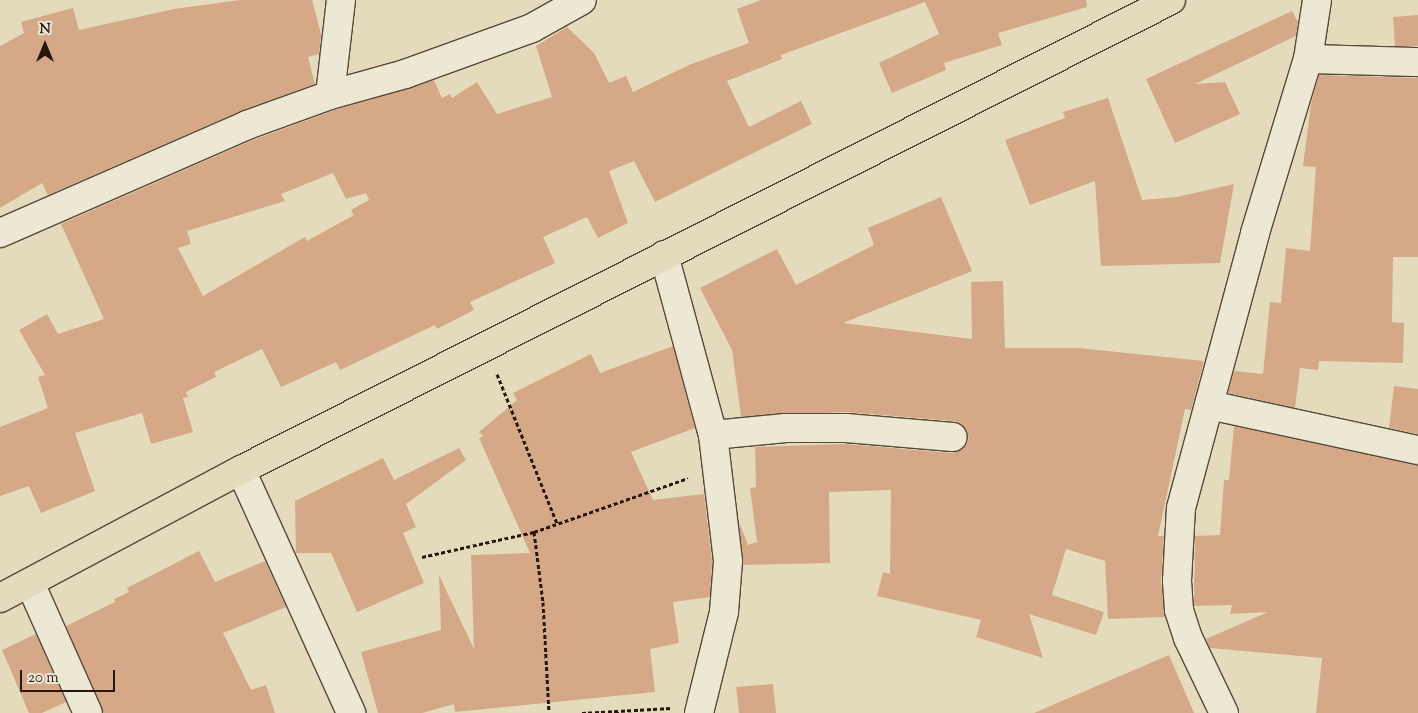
<!DOCTYPE html>
<style>
body{margin:0}
#map{position:relative;width:1418px;height:713px;overflow:hidden;background:#e3dbbb;font-family:"Sorts Mill Goudy",serif}
div>[style]{position:absolute}
.building>*{inset:0;background:#d5a987}
.path>*{height:3px;margin-top:-1.5px;transform-origin:0;background:repeating-linear-gradient(90deg,#28160e 0 4px,transparent 0 6.5px)}
.roads{filter:drop-shadow(1px 0 #574739) drop-shadow(-1px 0 #574739) drop-shadow(0 1px #574739) drop-shadow(0 -1px #574739)}
.minor>*{height:28px;margin:-14px;padding:0 14px;transform-origin:14px;border-radius:14px;background:#ede8d3}
.major>*{height:28px;margin:-14px;padding:0 14px;transform-origin:14px;border-radius:14px;background:#e3dbbb}
span{translate:-50% -50%;white-space:nowrap;text-align:center;line-height:1.15;-webkit-text-stroke:4px #ede8d3;paint-order:stroke}
.north{position:absolute;left:20px;top:20px;width:50px;height:50px;-webkit-text-stroke:4px #ede8d3;paint-order:stroke;rotate:0deg;font-size:14px;font-weight:700;line-height:20px;text-align:center;color:#28160e}
.north::after{content:'';display:block;margin:auto;width:18px;height:22px;background:#28160e;clip-path:polygon(50% 0,100% 100%,50% 72%,0 100%)}
.scale{position:absolute;left:20px;top:670px;width:95px;height:22px;box-sizing:border-box;border:2px solid #28160e;border-top:0;padding-left:6px;font-size:15px;line-height:18px;white-space:nowrap;color:#28160e;-webkit-text-stroke:4px #ede8d3;paint-order:stroke}
</style>
<div id="map">
<div class="building">
<div style="clip-path:polygon(240px 0,312px 0,321px 34px,319px 54px,308px 57px,315px 84px,241px 111px,48px 195px,42px 183px,0 208px,0 46px,24px 33px,21px 22px,73px 8px,79px 30px,174px 9px)"></div>
<div style="clip-path:polygon(evenodd,761px 0,1086px 0,1087px 7px,998px 33px,1002px 45px,944px 63px,946px 70px,892px 93px,879px 63px,939px 34px,925px 2px,781px 55px,782px 59px,727px 81px,749px 127px,801px 101px,812px 124px,655px 202px,634px 161px,609px 171px,628px 223px,598px 238px,587px 217px,543px 237px,555px 263px,470px 302px,474px 310px,437px 329px,435px 325px,340px 370px,336px 362px,281px 387px,262px 349px,214px 372px,216px 377px,186px 392px,188px 397px,183px 398px,193px 432px,151px 444px,142px 413px,75px 433px,95px 491px,41px 513px,29px 486px,0 496px,0 427px,48px 408px,38px 377px,45px 375px,19px 330px,47px 314px,58px 334px,104px 319px,61px 224px,253px 140px,335px 110px,434px 80px,442px 98px,450px 94px,452px 98px,477px 82px,497px 114px,552px 97px,536px 46px,567px 27px,594px 53px,609px 83px,626px 76px,633px 92px,689px 65px,749px 43px,737px 9px,761px 0,333px 173px,346px 199px,366px 193px,369px 200px,351px 210px,354px 215px,307px 241px,305px 237px,203px 296px,178px 248px,191px 244px,187px 231px,285px 201px,281px 194px,333px 173px)"></div>
<div style="clip-path:polygon(1292px 11px,1298px 22px,1296px 36px,1195px 84px,1225px 82px,1240px 114px,1175px 143px,1146px 79px)"></div>
<div style="clip-path:polygon(1418px 15px,1418px 46px,1395px 46px,1393px 17px)"></div>
<div style="clip-path:polygon(1319px 75px,1418px 78px,1418px 257px,1393px 257px,1392px 322px,1404px 323px,1403px 363px,1319px 361px,1318px 370px,1300px 368px,1295px 408px,1228px 393px,1234px 371px,1263px 374px,1270px 302px,1281px 303px,1286px 248px,1310px 251px,1316px 167px,1303px 166px,1311px 104px)"></div>
<div style="clip-path:polygon(1108px 98px,1142px 200px,1177px 197px,1234px 184px,1220px 263px,1101px 266px,1095px 181px,1030px 205px,1005px 140px,1065px 118px,1063px 112px)"></div>
<div style="clip-path:polygon(941px 197px,972px 271px,843px 323px,972px 339px,971px 282px,1003px 281px,1005px 348px,1078px 348px,1204px 361px,1191px 410px,1185px 409px,1158px 536px,1164px 536px,1161px 582px,1165px 617px,1108px 619px,1105px 561px,1066px 549px,1052px 595px,1104px 612px,1096px 635px,1029px 614px,1043px 658px,976px 637px,981px 620px,877px 596px,883px 572px,890px 574px,891px 490px,829px 492px,830px 563px,743px 565px,739px 522px,748px 545px,757px 542px,750px 488px,756px 487px,755px 447px,845px 444px,952px 453px,966px 446px,969px 438px,962px 424px,954px 421px,846px 412px,741px 417px,732px 350px,700px 288px,777px 249px,796px 285px,874px 245px,868px 228px)"></div>
<div style="clip-path:polygon(673px 346px,695px 428px,631px 452px,653px 500px,704px 494px,712px 561px,710px 597px,673px 602px,679px 643px,650px 649px,655px 692px,455px 712px,454px 704px,422px 713px,378px 713px,361px 652px,441px 630px,439px 575px,474px 649px,471px 555px,530px 553px,479px 438px,483px 436px,479px 432px,517px 400px,513px 393px,591px 354px,600px 373px)"></div>
<div style="clip-path:polygon(1394px 386px,1418px 389px,1418px 434px,1389px 428px)"></div>
<div style="clip-path:polygon(1234px 426px,1418px 465px,1418px 713px,1316px 713px,1322px 658px,1210px 648px,1206px 639px,1268px 612px,1230px 614px,1232px 605px,1194px 606px,1195px 536px,1220px 535px,1224px 480px,1229px 480px)"></div>
<div style="clip-path:polygon(459px 448px,466px 460px,406px 504px,416px 527px,403px 533px,424px 583px,357px 612px,331px 553px,296px 553px,295px 501px,383px 458px,394px 480px)"></div>
<div style="clip-path:polygon(199px 551px,215px 582px,265px 561px,286px 607px,223px 633px,251px 690px,266px 685px,275px 713px,104px 713px,66px 626px,115px 602px,114px 599px,129px 592px,127px 588px)"></div>
<div style="clip-path:polygon(36px 634px,66px 702px,42px 713px,29px 713px,2px 650px)"></div>
<div style="clip-path:polygon(1169px 655px,1194px 713px,1034px 713px)"></div>
<div style="clip-path:polygon(773px 684px,776px 713px,739px 713px,736px 687px)"></div>
</div>
<div class="path">
<div style="left:497px;top:374px;width:161px;rotate:68.1deg"></div>
<div style="left:534px;top:532px;width:71px;rotate:82.7deg"></div>
<div style="left:543px;top:602px;width:111px;rotate:86.9deg"></div>
<div style="left:422px;top:557px;width:115px;rotate:-12.6deg"></div>
<div style="left:534px;top:532px;width:163px;rotate:-19.3deg"></div>
<div style="left:582px;top:713px;width:89px;rotate:-3.2deg"></div>
</div>
<div class="roads">
<div class="minor">
<div style="left:1308px;top:59px;width:110px;rotate:1.6deg"></div>
<div style="left:330px;top:95px;width:78px;rotate:-15.6deg"></div>
<div style="left:405px;top:74px;width:135px;rotate:-19.9deg"></div>
<div style="left:532px;top:28px;width:57px;rotate:-29.2deg"></div>
<div style="left:0;top:233px;width:270px;rotate:-23.6deg"></div>
<div style="left:247px;top:125px;width:88px;rotate:-19.9deg"></div>
<div style="left:330px;top:95px;width:96px;rotate:-83.4deg"></div>
<div style="left:664px;top:255px;width:187px;rotate:74.8deg"></div>
<div style="left:713px;top:435px;width:127px;rotate:83.2deg"></div>
<div style="left:728px;top:561px;width:51px;rotate:94.5deg"></div>
<div style="left:724px;top:612px;width:104px;rotate:103.9deg"></div>
<div style="left:1209px;top:405px;width:214px;rotate:12.2deg"></div>
<div style="left:713px;top:435px;width:73px;rotate:-5.5deg"></div>
<div style="left:786px;top:428px;width:60px"></div>
<div style="left:846px;top:428px;width:107px;rotate:4.8deg"></div>
<div style="left:241px;top:470px;width:267px;rotate:65.6deg"></div>
<div style="left:30px;top:583px;width:142px;rotate:66deg"></div>
<div style="left:1224px;top:713px;width:83px;rotate:-115.6deg"></div>
<div style="left:1188px;top:638px;width:29px;rotate:-108deg"></div>
<div style="left:1179px;top:610px;width:29px;rotate:-94deg"></div>
<div style="left:1177px;top:581px;width:73px;rotate:-86.9deg"></div>
<div style="left:1181px;top:508px;width:285px;rotate:-74.9deg"></div>
<div style="left:1255px;top:233px;width:182px;rotate:-73.1deg"></div>
<div style="left:1308px;top:59px;width:60px;rotate:-81.3deg"></div>
</div>
<div class="major">
<div style="left:0;top:598px;width:273px;rotate:-28deg"></div>
<div style="left:241px;top:470px;width:1042px;rotate:-26.81deg"></div>
</div>
</div>
<div class="north">N</div>
<div class="scale">20 m</div>
</div>
